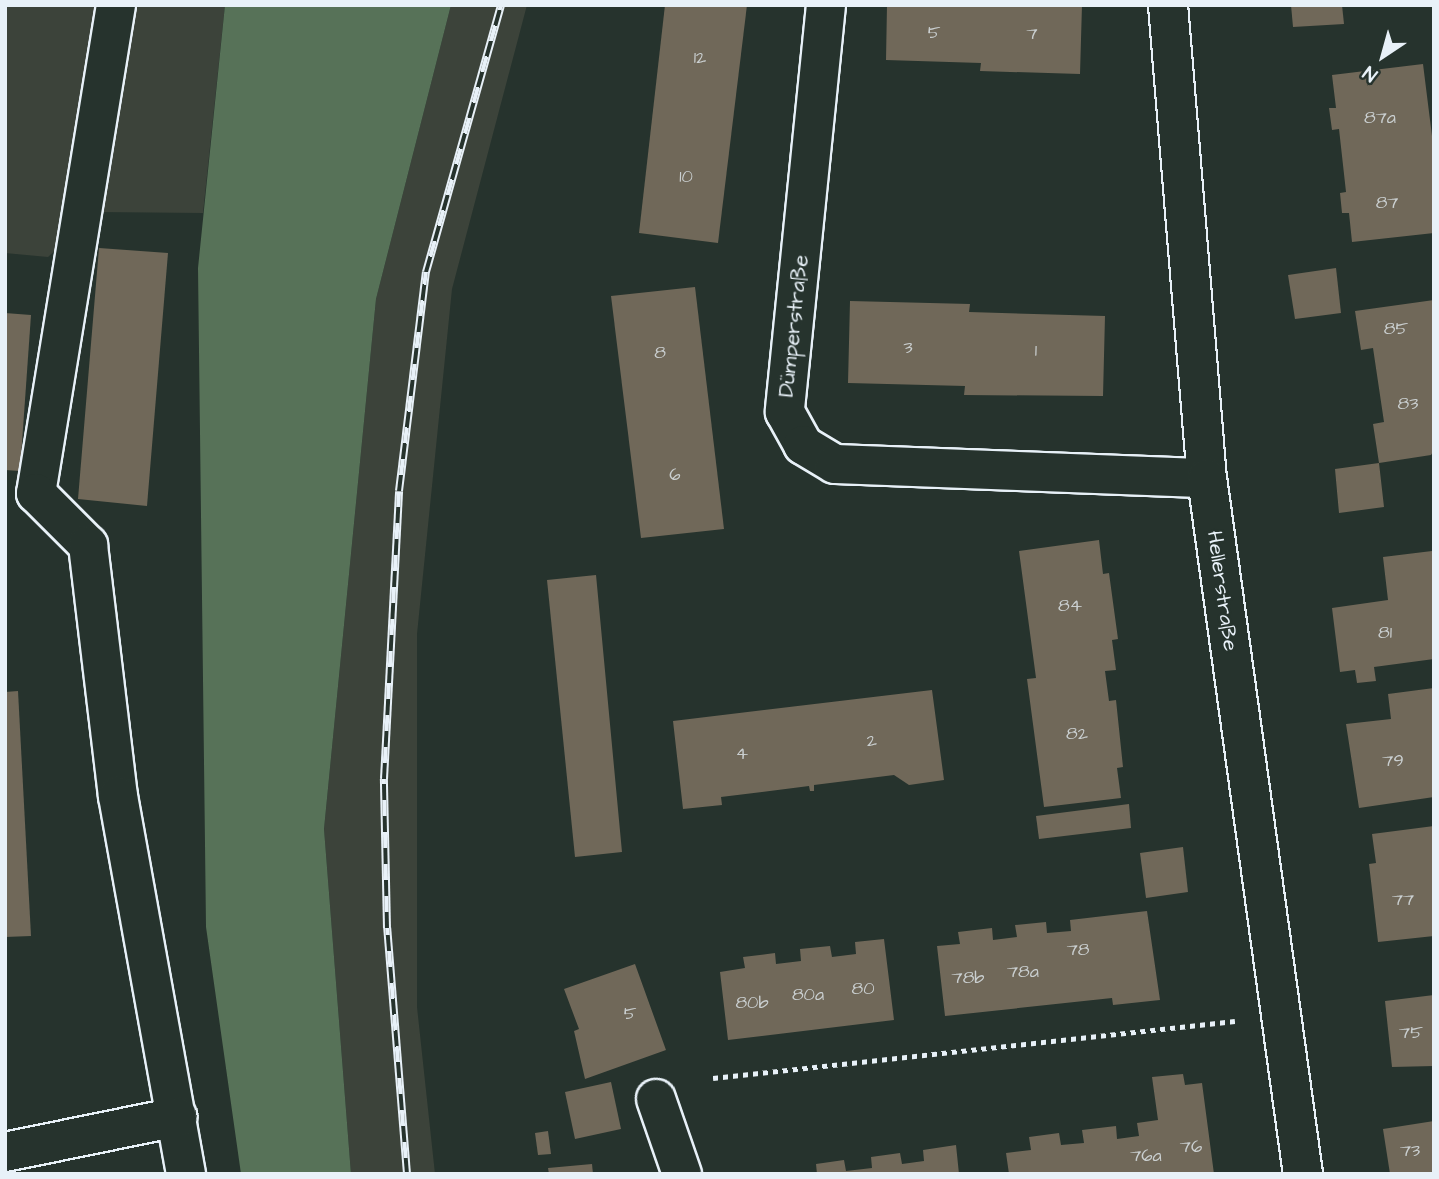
<!DOCTYPE html>
<meta charset="utf-8">
<style>
body{margin:0}
#map{position:relative;width:1439px;height:1179px;overflow:hidden;background:#26332d;font-family:"Architects Daughter",sans-serif}
div>[style]{position:absolute}
.built>*{inset:0;background:#3c433a}
.green>*{inset:0;background:#577258}
.building>*{inset:0;background:#706859}
.path>*{height:4.5px;margin-top:-2.25px;transform-origin:0;background:repeating-linear-gradient(90deg,#e8f1f8 0 5px,transparent 0 10px)}
.roads{filter:drop-shadow(2px 0 #e8f1f8) drop-shadow(-2px 0 #e8f1f8) drop-shadow(0 2px #e8f1f8) drop-shadow(0 -2px #e8f1f8)}
.minor>*{height:38px;margin:-19px;padding:0 19px;transform-origin:19px;border-radius:19px;background:#26332d}
.rail>*{height:8px;margin-top:-4px;transform-origin:0;background:repeating-linear-gradient(90deg,#26332d 0 16px,#e8f1f8 0 32px);box-sizing:border-box;border-block:2px solid #e8f1f8}
span{translate:-50% -50%;white-space:nowrap;text-align:center;line-height:1.15;-webkit-text-stroke:5px #26332d;paint-order:stroke}
.number-label{font-size:18px;color:#cacfd0}
.number-label span{-webkit-text-stroke-width:0}
.street-label{font-size:21px;color:#e8f1f8}
.frame{position:absolute;inset:0;border:7px solid #e8f1f8;pointer-events:none}
.north{position:absolute;left:1348px;top:21px;width:70px;height:70px;-webkit-text-stroke:5px #26332d;paint-order:stroke;rotate:216deg;font-size:19px;font-weight:700;line-height:28px;text-align:center;color:#e8f1f8}
.north::after{content:'';display:block;margin:auto;width:24px;height:32px;background:#e8f1f8;clip-path:polygon(50% 0,100% 100%,50% 72%,0 100%)}
</style>
<div id="map">
<div class="built">
<div style="clip-path:polygon(5px 5px,225px 5px,203px 213px,97px 212px,48px 257px,5px 253px)"></div>
<div style="clip-path:polygon(451px 5px,527px 5px,452px 289px,417px 634px,417px 1007px,435px 1174px,351px 1174px,324px 829px,376px 299px)"></div>
</div>
<div class="green">
<div style="clip-path:polygon(225px 5px,451px 5px,376px 299px,324px 829px,351px 1174px,241px 1174px,206px 927px,198px 268px)"></div>
</div>
<div class="building">
<div style="clip-path:polygon(665px 5px,747px 5px,718px 243px,639px 233px)"></div>
<div style="clip-path:polygon(887px 5px,1082px 5px,1080px 74px,980px 71px,981px 63px,886px 60px)"></div>
<div style="clip-path:polygon(1291px 5px,1342px 5px,1344px 24px,1293px 27px)"></div>
<div style="clip-path:polygon(1423px 64px,1434px 152px,1434px 233px,1352px 242px,1349px 213px,1342px 213px,1340px 193px,1346px 192px,1339px 129px,1332px 130px,1329px 108px,1336px 108px,1332px 75px)"></div>
<div style="clip-path:polygon(99px 248px,168px 253px,147px 506px,78px 499px)"></div>
<div style="clip-path:polygon(1336px 268px,1341px 313px,1295px 319px,1288px 275px)"></div>
<div style="clip-path:polygon(695px 287px,724px 529px,641px 538px,611px 296px)"></div>
<div style="clip-path:polygon(1434px 300px,1434px 450px,1431px 455px,1379px 463px,1384px 507px,1339px 513px,1335px 469px,1379px 463px,1373px 424px,1384px 422px,1373px 348px,1361px 350px,1355px 311px)"></div>
<div style="clip-path:polygon(850px 301px,970px 304px,969px 312px,1105px 316px,1103px 396px,964px 395px,965px 386px,848px 383px)"></div>
<div style="clip-path:polygon(5px 313px,31px 315px,20px 471px,5px 470px)"></div>
<div style="clip-path:polygon(1099px 540px,1103px 574px,1109px 573px,1118px 639px,1112px 640px,1116px 670px,1105px 671px,1109px 701px,1116px 700px,1123px 767px,1117px 768px,1121px 798px,1044px 807px,1027px 679px,1036px 678px,1019px 551px)"></div>
<div style="clip-path:polygon(1432px 551px,1434px 659px,1374px 667px,1376px 681px,1357px 683px,1355px 670px,1340px 672px,1332px 608px,1388px 600px,1383px 557px)"></div>
<div style="clip-path:polygon(596px 575px,622px 852px,575px 857px,547px 580px)"></div>
<div style="clip-path:polygon(1434px 688px,1434px 797px,1359px 808px,1346px 724px,1391px 719px,1388px 694px)"></div>
<div style="clip-path:polygon(932px 690px,944px 780px,909px 785px,894px 775px,814px 785px,814px 791px,810px 791px,809px 786px,721px 797px,722px 805px,683px 809px,673px 721px)"></div>
<div style="clip-path:polygon(18px 691px,31px 936px,5px 937px,5px 692px)"></div>
<div style="clip-path:polygon(1129px 804px,1131px 828px,1039px 839px,1036px 816px)"></div>
<div style="clip-path:polygon(1434px 826px,1434px 936px,1378px 942px,1369px 864px,1376px 863px,1372px 834px)"></div>
<div style="clip-path:polygon(1183px 847px,1188px 892px,1146px 898px,1140px 853px)"></div>
<div style="clip-path:polygon(1147px 911px,1160px 1000px,1113px 1005px,1112px 998px,945px 1016px,937px 946px,960px 944px,958px 932px,992px 928px,993px 940px,1017px 937px,1015px 925px,1046px 922px,1047px 933px,1071px 931px,1070px 920px)"></div>
<div style="clip-path:polygon(884px 939px,894px 1020px,728px 1040px,720px 972px,745px 968px,743px 957px,775px 953px,776px 964px,801px 961px,800px 949px,830px 946px,832px 957px,856px 954px,855px 942px)"></div>
<div style="clip-path:polygon(635px 964px,666px 1050px,585px 1079px,574px 1031px,579px 1029px,564px 989px)"></div>
<div style="clip-path:polygon(1434px 995px,1434px 1066px,1392px 1067px,1385px 1001px)"></div>
<div style="clip-path:polygon(1183px 1074px,1185px 1085px,1202px 1083px,1214px 1174px,1009px 1174px,1006px 1153px,1031px 1150px,1029px 1137px,1059px 1133px,1061px 1145px,1084px 1143px,1082px 1130px,1116px 1126px,1117px 1139px,1139px 1136px,1137px 1123px,1158px 1120px,1152px 1077px)"></div>
<div style="clip-path:polygon(611px 1082px,621px 1129px,575px 1139px,565px 1092px)"></div>
<div style="clip-path:polygon(1434px 1121px,1434px 1174px,1390px 1174px,1383px 1129px)"></div>
<div style="clip-path:polygon(548px 1131px,551px 1154px,538px 1155px,535px 1133px)"></div>
<div style="clip-path:polygon(956px 1145px,959px 1174px,817px 1174px,816px 1164px,844px 1160px,846px 1171px,872px 1168px,871px 1157px,900px 1153px,902px 1164px,924px 1161px,923px 1150px)"></div>
<div style="clip-path:polygon(592px 1164px,593px 1174px,549px 1174px,548px 1168px)"></div>
</div>
<div class="path">
<div style="left:713px;top:1078px;width:525px;rotate:-6.23deg"></div>
</div>
<div class="roads">
<div class="minor">
<div style="left:116px;top:5px;width:495px;rotate:99.3deg"></div>
<div style="left:36px;top:493px;width:74px;rotate:45deg"></div>
<div style="left:88px;top:545px;width:253px;rotate:83.2deg"></div>
<div style="left:118px;top:796px;width:384px;rotate:79.8deg"></div>
<div style="left:826px;top:5px;width:409px;rotate:95.8deg"></div>
<div style="left:785px;top:412px;width:38px;rotate:61deg"></div>
<div style="left:803px;top:445px;width:37px;rotate:31deg"></div>
<div style="left:835px;top:464px;width:372px;rotate:2.2deg"></div>
<div style="left:1168px;top:5px;width:475px;rotate:85.3deg"></div>
<div style="left:1207px;top:478px;width:703px;rotate:82.15deg"></div>
<div style="left:656px;top:1099px;width:79px;rotate:70.9deg"></div>
<div style="left:5px;top:1152px;width:176px;rotate:-11.5deg"></div>
</div>
</div>
<div class="rail">
<div style="left:407px;top:1174px;width:247px;rotate:-94.6deg"></div>
<div style="left:387px;top:928px;width:149px;rotate:-91.2deg"></div>
<div style="left:384px;top:779px;width:288px;rotate:-87deg"></div>
<div style="left:399px;top:491px;width:221px;rotate:-83deg"></div>
<div style="left:426px;top:272px;width:277px;rotate:-74.3deg"></div>
</div>
<div class="number-label">
<span style="left:934px;top:33px">5</span>
<span style="left:1032px;top:34px">7</span>
<span style="left:700px;top:58px">12</span>
<span style="left:1380px;top:118px">87a</span>
<span style="left:686px;top:177px">10</span>
<span style="left:1387px;top:203px">87</span>
<span style="left:1396px;top:329px">85</span>
<span style="left:908px;top:348px">3</span>
<span style="left:1036px;top:351px">1</span>
<span style="left:660px;top:353px">8</span>
<span style="left:1408px;top:404px">83</span>
<span style="left:675px;top:475px">6</span>
<span style="left:1070px;top:606px">84</span>
<span style="left:1385px;top:633px">81</span>
<span style="left:1077px;top:734px">82</span>
<span style="left:872px;top:741px">2</span>
<span style="left:742px;top:754px">4</span>
<span style="left:1393px;top:761px">79</span>
<span style="left:1403px;top:900px">77</span>
<span style="left:1078px;top:950px">78</span>
<span style="left:1023px;top:972px">78a</span>
<span style="left:968px;top:978px">78b</span>
<span style="left:863px;top:989px">80</span>
<span style="left:808px;top:995px">80a</span>
<span style="left:752px;top:1003px">80b</span>
<span style="left:630px;top:1014px">5</span>
<span style="left:1411px;top:1033px">75</span>
<span style="left:1191px;top:1147px">76</span>
<span style="left:1410px;top:1151px">73</span>
<span style="left:1146px;top:1156px">76a</span>
</div>
<div class="street-label">
<span style="left:794px;top:326px;rotate:-84deg">Dümperstraße</span>
<span style="left:1222px;top:591px;rotate:82deg">Hellerstraße</span>
</div>
<div class="frame"></div>
<div class="north">N</div>
</div>
